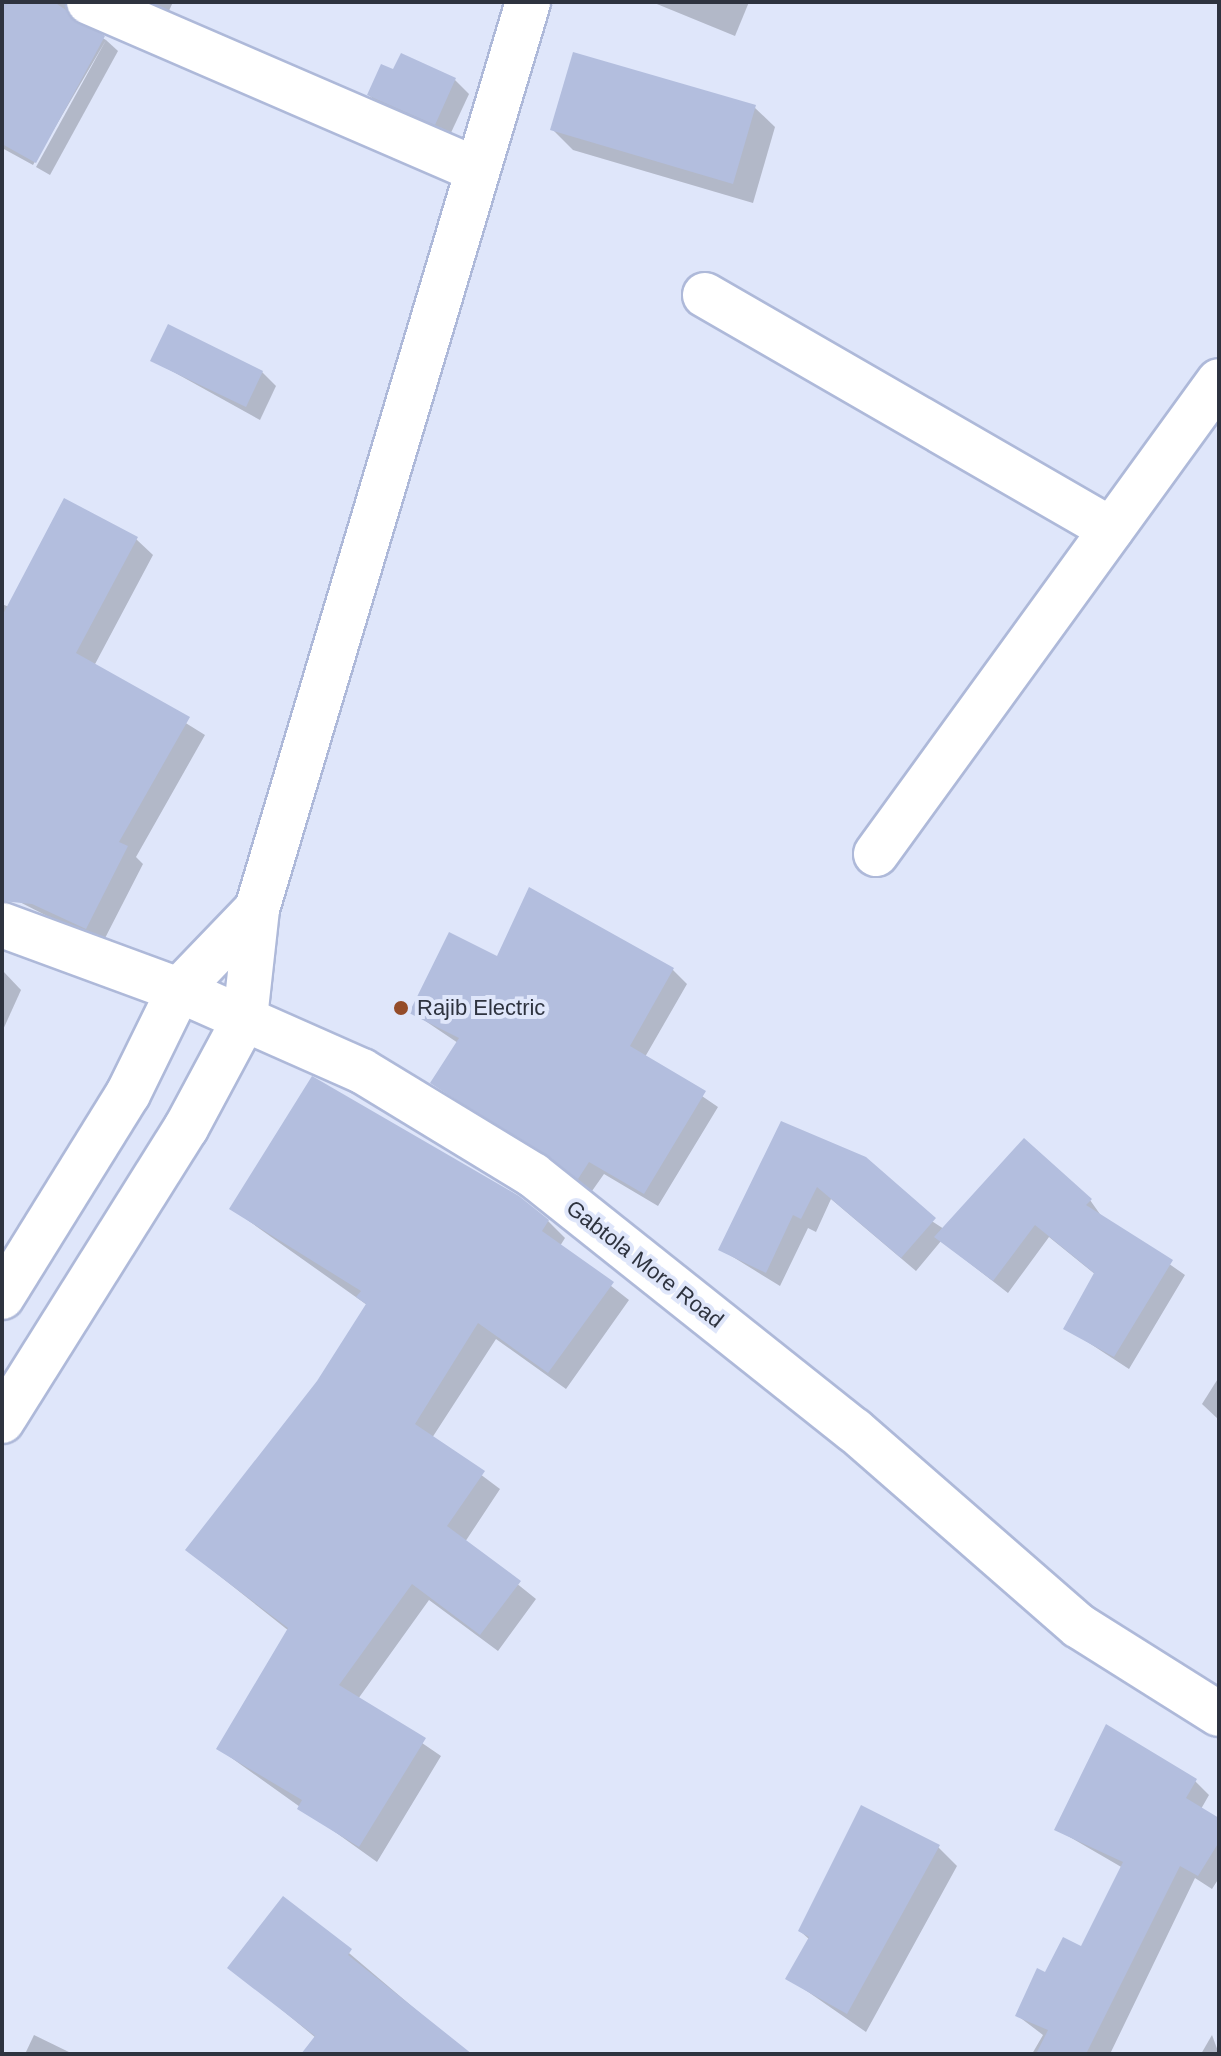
<!DOCTYPE html>
<style>
body{margin:0}
#map{position:relative;width:1221px;height:2056px;overflow:hidden;background:#dfe6fa;font-family:Helvetica,sans-serif}
div>[style]{position:absolute}
.shadow>*{inset:0;background:#0003}
.building>*{inset:0;background:#b3bede}
.roads{filter:drop-shadow(2px 0 #aeb9d9) drop-shadow(-2px 0 #aeb9d9) drop-shadow(0 2px #aeb9d9) drop-shadow(0 -2px #aeb9d9)}
.minor>*{height:44px;margin:-22px;padding:0 22px;transform-origin:22px;border-radius:22px;background:#fff}
.dots>*{width:22px;height:22px;translate:-50% -50%;box-sizing:border-box;border:4px solid #dfe6fa;border-radius:50%}
span{translate:-50% -50%;white-space:nowrap;text-align:center;line-height:1.15;-webkit-text-stroke:8px #dfe6fa;paint-order:stroke}
.poi-label{font-size:22px;color:#2e333f}
.left{translate:0 -50%;text-align:left}
.street-label{font-size:22px;color:#2e333f}
.frame{position:absolute;inset:0;border:4px solid #2e333f;pointer-events:none}
</style>
<div id="map">
<div class="shadow">
<div style="clip-path:polygon(2px 2px,82px 2px,81px 25px,106px 40px,33px 165px,2px 148px)"></div>
<div style="clip-path:polygon(137px 2px,173px 2px,167px 15px)"></div>
<div style="clip-path:polygon(652px 2px,749px 2px,735px 36px)"></div>
<div style="clip-path:polygon(106px 40px,118px 51px,50px 175px,36px 167px)"></div>
<div style="clip-path:polygon(394px 72px,455px 80px,469px 94px,449px 137px,383px 109px,369px 95px)"></div>
<div style="clip-path:polygon(754px 107px,775px 127px,753px 203px,573px 150px,553px 130px)"></div>
<div style="clip-path:polygon(152px 360px,262px 372px,276px 386px,260px 420px)"></div>
<div style="clip-path:polygon(136px 539px,153px 555px,94px 666px,205px 735px,136px 857px,143px 864px,102px 944px,2px 893px,2px 604px,9px 607px)"></div>
<div style="clip-path:polygon(498px 958px,673px 970px,687px 984px,645px 1057px,718px 1107px,658px 1206px,604px 1174px,592px 1191px,433px 1083px,458px 1043px,412px 1012px)"></div>
<div style="clip-path:polygon(2px 970px,21px 990px,2px 1032px)"></div>
<div style="clip-path:polygon(782px 1124px,944px 1229px,1090px 1200px,1102px 1217px,1185px 1275px,1129px 1369px,1066px 1328px,1096px 1275px,1049px 1237px,1008px 1293px,941px 1241px,916px 1271px,831px 1199px,816px 1232px,808px 1228px,780px 1286px,720px 1249px)"></div>
<div style="clip-path:polygon(232px 1209px,548px 1221px,565px 1238px,560px 1246px,629px 1300px,566px 1389px,496px 1339px,432px 1438px,500px 1489px,465px 1542px,536px 1599px,498px 1651px,429px 1600px,358px 1699px,441px 1756px,377px 1862px,219px 1749px,289px 1631px,187px 1550px,319px 1382px,367px 1305px)"></div>
<div style="clip-path:polygon(1219px 1377px,1219px 1420px,1202px 1404px)"></div>
<div style="clip-path:polygon(1195px 1781px,1209px 1795px,1201px 1809px,1219px 1820px,1219px 1878px,1212px 1889px,1195px 1878px,1110px 2054px,1032px 2054px,1043px 2035px,1018px 2016px,1046px 1974px,1082px 1949px,1123px 1868px,1056px 1829px)"></div>
<div style="clip-path:polygon(938px 1847px,957px 1866px,866px 2032px,788px 1978px,810px 1940px,800px 1931px)"></div>
<div style="clip-path:polygon(284px 1898px,460px 2047px,467px 2054px,304px 2054px,316px 2038px,230px 1967px)"></div>
<div style="clip-path:polygon(34px 2035px,73px 2054px,25px 2054px)"></div>
<div style="clip-path:polygon(1212px 2035px,1219px 2054px,1201px 2054px)"></div>
</div>
<div class="building">
<div style="clip-path:polygon(2px 2px,54px 2px,105px 36px,36px 163px,2px 144px)"></div>
<div style="clip-path:polygon(573px 52px,756px 105px,733px 184px,550px 130px)"></div>
<div style="clip-path:polygon(401px 53px,456px 78px,435px 125px,367px 95px,381px 64px,393px 69px)"></div>
<div style="clip-path:polygon(168px 324px,263px 371px,246px 407px,150px 361px)"></div>
<div style="clip-path:polygon(64px 498px,138px 537px,76px 653px,190px 717px,119px 842px,128px 846px,86px 929px,32px 904px,2px 901px,2px 616px)"></div>
<div style="clip-path:polygon(529px 887px,674px 968px,630px 1046px,706px 1091px,644px 1194px,589px 1162px,578px 1179px,430px 1083px,459px 1038px,409px 1013px,449px 932px,497px 956px)"></div>
<div style="clip-path:polygon(312px 1076px,519px 1196px,549px 1220px,542px 1231px,614px 1282px,548px 1373px,478px 1323px,415px 1424px,485px 1471px,447px 1526px,521px 1581px,480px 1635px,412px 1584px,339px 1685px,426px 1738px,359px 1847px,297px 1809px,302px 1800px,216px 1749px,288px 1628px,185px 1550px,317px 1381px,366px 1304px,356px 1297px,361px 1291px,229px 1209px)"></div>
<div style="clip-path:polygon(781px 1121px,866px 1157px,936px 1218px,901px 1258px,817px 1187px,801px 1219px,793px 1215px,766px 1273px,718px 1250px)"></div>
<div style="clip-path:polygon(1024px 1138px,1092px 1199px,1086px 1205px,1173px 1260px,1114px 1357px,1063px 1329px,1094px 1273px,1035px 1225px,993px 1281px,934px 1237px)"></div>
<div style="clip-path:polygon(1106px 1724px,1197px 1779px,1186px 1798px,1219px 1818px,1219px 1842px,1198px 1876px,1180px 1866px,1086px 2054px,1036px 2054px,1048px 2030px,1015px 2016px,1037px 1968px,1045px 1972px,1063px 1937px,1081px 1946px,1123px 1862px,1054px 1830px)"></div>
<div style="clip-path:polygon(861px 1805px,940px 1845px,847px 2014px,785px 1979px,809px 1937px,798px 1931px)"></div>
<div style="clip-path:polygon(283px 1896px,352px 1949px,348px 1955px,472px 2054px,301px 2054px,315px 2036px,227px 1968px)"></div>
</div>
<div class="roads">
<div class="minor">
<div style="left:89px;top:2px;width:420px;rotate:23.4deg"></div>
<div style="left:705px;top:295px;width:469px;rotate:30deg"></div>
<div style="left:876px;top:854px;width:584px;rotate:-54.05deg"></div>
<div style="left:2px;top:925px;width:189px;rotate:20.2deg"></div>
<div style="left:179px;top:990px;width:200px;rotate:23.9deg"></div>
<div style="left:362px;top:1071px;width:200px;rotate:31.3deg"></div>
<div style="left:533px;top:1175px;width:410px;rotate:38.5deg"></div>
<div style="left:854px;top:1430px;width:298px;rotate:41.1deg"></div>
<div style="left:1079px;top:1626px;width:165px;rotate:32.2deg"></div>
<div style="left:2px;top:1297px;width:239px;rotate:-58.2deg"></div>
<div style="left:128px;top:1094px;width:116px;rotate:-63.9deg"></div>
<div style="left:179px;top:990px;width:112px;rotate:-46.1deg"></div>
<div style="left:2px;top:1421px;width:346px;rotate:-57.9deg"></div>
<div style="left:186px;top:1128px;width:125px;rotate:-61.8deg"></div>
<div style="left:245px;top:1018px;width:110px;rotate:-83.7deg"></div>
<div style="left:257px;top:909px;width:947px;rotate:-73.36deg"></div>
</div>
</div>
<div class="dots">
<div style="left:401px;top:1008px;background:#944c29"></div>
</div>
<div class="poi-label">
<span class="left" style="left:417px;top:1008px">Rajib Electric</span>
</div>
<div class="street-label">
<span style="left:645px;top:1264px;rotate:38deg">Gabtola More Road</span>
</div>
<div class="frame"></div>
</div>
